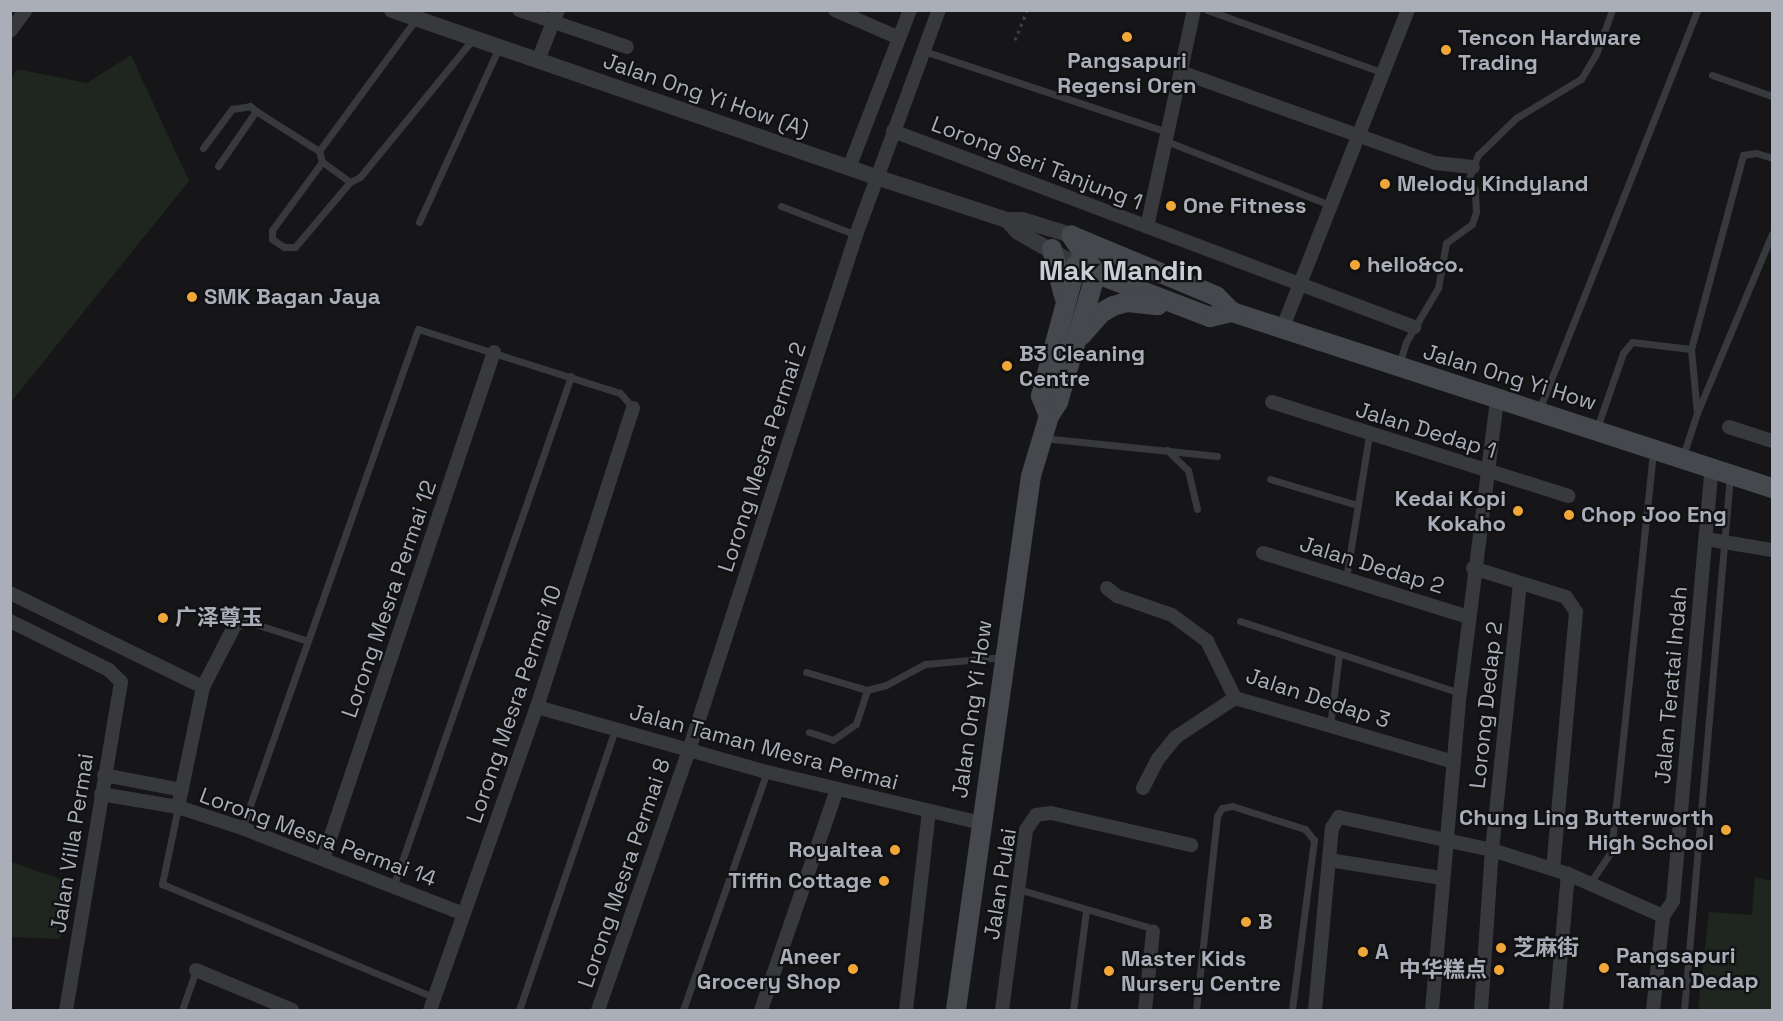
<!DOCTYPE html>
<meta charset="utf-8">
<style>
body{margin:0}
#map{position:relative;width:1783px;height:1021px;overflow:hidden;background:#161618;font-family:"Space Grotesk","Noto Sans SC",sans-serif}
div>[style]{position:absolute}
.green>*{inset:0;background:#1e261f}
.path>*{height:3px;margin-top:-1.5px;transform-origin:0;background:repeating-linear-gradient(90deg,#3d4044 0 3px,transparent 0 7.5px)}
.service>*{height:7px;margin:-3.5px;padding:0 3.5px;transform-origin:3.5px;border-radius:3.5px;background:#37393d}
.minor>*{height:14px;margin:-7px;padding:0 7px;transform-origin:7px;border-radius:7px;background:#37393d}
.tertiary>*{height:16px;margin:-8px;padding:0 8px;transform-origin:8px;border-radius:8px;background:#37393d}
.secondary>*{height:20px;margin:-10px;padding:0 10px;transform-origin:10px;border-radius:10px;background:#45484d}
.dots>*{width:16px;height:16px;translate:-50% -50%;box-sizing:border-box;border:3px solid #111113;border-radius:50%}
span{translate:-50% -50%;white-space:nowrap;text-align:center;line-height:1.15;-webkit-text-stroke:4.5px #111113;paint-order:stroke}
.poi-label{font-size:22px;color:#a9aeb8;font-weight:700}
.left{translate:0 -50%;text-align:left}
.right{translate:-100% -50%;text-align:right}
.street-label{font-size:22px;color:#a9aeb8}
.district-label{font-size:28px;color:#c9cdd4;font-weight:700}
.frame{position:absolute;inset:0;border:12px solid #a9aeb8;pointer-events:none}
</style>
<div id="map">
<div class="green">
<div style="clip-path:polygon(131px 55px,189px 181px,11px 402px,11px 79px,17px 69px,87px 83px)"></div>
<div style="clip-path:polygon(11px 862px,69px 882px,60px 939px,11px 937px)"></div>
<div style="clip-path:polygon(1755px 877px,1772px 881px,1772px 1010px,1698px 1010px,1709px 912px,1752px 915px)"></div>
</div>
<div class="path">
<div style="left:1015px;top:40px;width:32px;rotate:-68deg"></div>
</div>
<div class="service">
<div style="left:1207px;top:10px;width:188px;rotate:19.6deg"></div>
<div style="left:924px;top:51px;width:257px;rotate:18.4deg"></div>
<div style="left:1712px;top:75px;width:64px;rotate:19.3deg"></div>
<div style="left:1166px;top:141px;width:176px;rotate:21.3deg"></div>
<div style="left:203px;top:148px;width:49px;rotate:-53.4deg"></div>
<div style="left:232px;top:109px;width:18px;rotate:-9deg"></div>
<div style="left:250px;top:106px;width:8px;rotate:40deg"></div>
<div style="left:322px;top:162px;width:84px;rotate:126.3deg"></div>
<div style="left:272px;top:230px;width:9px;rotate:90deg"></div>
<div style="left:272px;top:239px;width:14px;rotate:34deg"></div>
<div style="left:284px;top:247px;width:11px"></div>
<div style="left:295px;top:247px;width:85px;rotate:-49.8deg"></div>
<div style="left:350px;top:182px;width:34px;rotate:-144deg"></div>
<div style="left:322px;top:162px;width:11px;rotate:-105deg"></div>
<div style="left:319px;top:151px;width:164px;rotate:-53.7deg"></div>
<div style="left:218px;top:166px;width:67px;rotate:-55.4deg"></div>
<div style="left:256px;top:111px;width:75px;rotate:32.4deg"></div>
<div style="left:350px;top:182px;width:11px;rotate:-27deg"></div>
<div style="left:360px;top:177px;width:178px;rotate:-50.7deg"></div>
<div style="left:781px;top:206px;width:80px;rotate:21.1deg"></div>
<div style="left:419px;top:222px;width:192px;rotate:-65.4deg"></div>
<div style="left:1399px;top:365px;width:24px;rotate:-73deg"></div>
<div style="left:1406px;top:342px;width:63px;rotate:-59.3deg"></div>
<div style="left:1438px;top:288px;width:46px;rotate:-79.9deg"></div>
<div style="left:1446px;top:243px;width:32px;rotate:-36deg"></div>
<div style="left:1472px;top:224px;width:13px;rotate:-72deg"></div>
<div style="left:1476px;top:212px;width:22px;rotate:-93deg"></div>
<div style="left:1475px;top:190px;width:13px;rotate:-117deg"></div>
<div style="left:1469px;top:178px;width:25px;rotate:-69deg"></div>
<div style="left:1478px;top:155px;width:53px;rotate:-44.2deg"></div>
<div style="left:1516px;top:118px;width:76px;rotate:-31deg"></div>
<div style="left:1581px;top:79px;width:29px;rotate:-59deg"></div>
<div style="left:1596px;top:54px;width:47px;rotate:-70deg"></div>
<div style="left:1539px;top:410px;width:430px;rotate:-68.4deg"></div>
<div style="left:1697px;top:413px;width:64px;rotate:-95.4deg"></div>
<div style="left:1691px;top:349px;width:201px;rotate:-75deg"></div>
<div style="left:1743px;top:155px;width:13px;rotate:-9deg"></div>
<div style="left:1756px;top:153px;width:17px;rotate:17deg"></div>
<div style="left:1597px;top:428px;width:79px;rotate:-70.9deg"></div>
<div style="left:1623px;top:353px;width:14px;rotate:-51deg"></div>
<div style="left:1632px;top:342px;width:59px;rotate:6.8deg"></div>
<div style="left:1043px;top:438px;width:175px;rotate:5.9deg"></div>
<div style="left:1167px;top:450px;width:29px;rotate:44deg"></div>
<div style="left:1188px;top:470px;width:40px;rotate:77deg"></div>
<div style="left:1683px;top:456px;width:45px;rotate:-72deg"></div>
<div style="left:1697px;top:413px;width:194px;rotate:-67.3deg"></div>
<div style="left:1270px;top:479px;width:91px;rotate:16.6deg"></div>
<div style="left:1346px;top:579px;width:146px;rotate:-80.9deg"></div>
<div style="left:243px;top:620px;width:68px;rotate:17.9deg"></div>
<div style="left:308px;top:641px;width:331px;rotate:-70.6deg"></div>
<div style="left:418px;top:329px;width:212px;rotate:17.6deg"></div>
<div style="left:620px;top:393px;width:20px;rotate:49deg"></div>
<div style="left:1240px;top:621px;width:231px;rotate:18.1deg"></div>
<div style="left:806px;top:672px;width:64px;rotate:16.4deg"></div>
<div style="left:1330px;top:726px;width:73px;rotate:-82.9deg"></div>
<div style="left:809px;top:732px;width:25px;rotate:18deg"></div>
<div style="left:833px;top:740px;width:28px;rotate:-35deg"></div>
<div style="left:856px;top:724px;width:36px;rotate:-72deg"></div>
<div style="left:867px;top:690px;width:20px;rotate:-15deg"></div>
<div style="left:886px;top:685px;width:44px;rotate:-28.3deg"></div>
<div style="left:925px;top:664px;width:79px;rotate:-5.1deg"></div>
<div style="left:178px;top:807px;width:79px;rotate:101.7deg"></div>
<div style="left:162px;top:884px;width:295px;rotate:22.6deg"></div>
<div style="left:242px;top:828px;width:198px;rotate:-70.6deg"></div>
<div style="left:1590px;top:883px;width:37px;rotate:-56deg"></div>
<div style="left:1611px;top:852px;width:403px;rotate:-84deg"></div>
<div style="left:393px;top:887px;width:541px;rotate:-70.79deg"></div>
<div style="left:1018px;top:889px;width:135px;rotate:16.3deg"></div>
<div style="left:1148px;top:927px;width:6px;rotate:39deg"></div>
<div style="left:182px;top:1010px;width:42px;rotate:-70.7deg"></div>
<div style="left:519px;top:1010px;width:296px;rotate:-71.1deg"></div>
<div style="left:683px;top:1010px;width:252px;rotate:-70.6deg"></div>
<div style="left:1073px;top:1010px;width:100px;rotate:-82.5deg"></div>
<div style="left:1196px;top:1010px;width:195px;rotate:-83.8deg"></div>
<div style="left:1217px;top:816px;width:9px;rotate:-58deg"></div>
<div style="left:1222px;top:808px;width:10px;rotate:-11deg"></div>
<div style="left:1232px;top:806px;width:77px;rotate:17.5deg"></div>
<div style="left:1305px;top:829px;width:14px;rotate:51deg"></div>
<div style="left:1314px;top:840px;width:171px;rotate:97.4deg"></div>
<div style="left:1684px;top:1010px;width:536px;rotate:-85.08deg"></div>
</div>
<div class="minor">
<div style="left:519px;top:10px;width:114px;rotate:18.9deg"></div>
<div style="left:835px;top:10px;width:70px;rotate:23.6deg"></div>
<div style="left:10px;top:31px;width:26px;rotate:-53deg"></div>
<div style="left:538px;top:60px;width:54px;rotate:-68.2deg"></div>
<div style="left:1181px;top:72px;width:270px;rotate:19.7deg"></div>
<div style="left:1435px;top:163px;width:38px;rotate:6deg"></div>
<div style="left:893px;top:131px;width:557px;rotate:20.62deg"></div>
<div style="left:849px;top:168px;width:169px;rotate:-68.9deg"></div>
<div style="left:1147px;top:227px;width:222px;rotate:-77.8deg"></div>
<div style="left:1283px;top:327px;width:341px;rotate:-68.5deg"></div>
<div style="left:1272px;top:402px;width:311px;rotate:17.6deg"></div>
<div style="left:1729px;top:427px;width:45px;rotate:18deg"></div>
<div style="left:1706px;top:539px;width:67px;rotate:9.5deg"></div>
<div style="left:1263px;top:553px;width:216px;rotate:17.3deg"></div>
<div style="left:1473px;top:568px;width:97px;rotate:17.3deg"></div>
<div style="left:1566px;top:597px;width:18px;rotate:56deg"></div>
<div style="left:1576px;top:612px;width:257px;rotate:95.1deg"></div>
<div style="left:1107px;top:588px;width:13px;rotate:39deg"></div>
<div style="left:1117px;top:596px;width:58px;rotate:19.1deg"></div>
<div style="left:1172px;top:615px;width:44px;rotate:36.6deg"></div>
<div style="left:1207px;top:641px;width:64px;rotate:63.8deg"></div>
<div style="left:1235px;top:698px;width:228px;rotate:16.3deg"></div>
<div style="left:10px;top:593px;width:215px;rotate:26deg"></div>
<div style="left:10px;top:621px;width:110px;rotate:26.3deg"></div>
<div style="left:109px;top:670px;width:17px;rotate:45deg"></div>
<div style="left:121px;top:682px;width:333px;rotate:99.5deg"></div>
<div style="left:537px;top:707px;width:239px;rotate:15.8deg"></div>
<div style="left:767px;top:772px;width:220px;rotate:13.4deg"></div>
<div style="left:104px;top:775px;width:79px;rotate:10.9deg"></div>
<div style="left:1143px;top:788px;width:33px;rotate:-63deg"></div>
<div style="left:1158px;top:759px;width:28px;rotate:-51deg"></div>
<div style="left:1176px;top:737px;width:71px;rotate:-33.5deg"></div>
<div style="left:101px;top:794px;width:78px;rotate:9.6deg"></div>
<div style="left:178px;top:807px;width:67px;rotate:18.2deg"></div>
<div style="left:242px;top:828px;width:238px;rotate:21.2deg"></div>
<div style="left:178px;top:807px;width:123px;rotate:-78.2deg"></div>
<div style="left:203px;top:687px;width:70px;rotate:-62.7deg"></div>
<div style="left:235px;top:625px;width:9px;rotate:-32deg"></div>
<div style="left:323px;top:859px;width:535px;rotate:-71.36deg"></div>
<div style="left:1329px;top:860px;width:113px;rotate:9.1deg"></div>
<div style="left:196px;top:970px;width:104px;rotate:22.6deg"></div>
<div style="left:430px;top:1010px;width:321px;rotate:-70.6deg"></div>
<div style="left:537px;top:707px;width:314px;rotate:-72.2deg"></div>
<div style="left:598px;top:1010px;width:275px;rotate:-70.7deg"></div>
<div style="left:689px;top:750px;width:541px;rotate:-72.03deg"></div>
<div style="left:856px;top:235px;width:240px;rotate:-69.8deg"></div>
<div style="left:761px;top:1010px;width:234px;rotate:-71deg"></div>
<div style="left:906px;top:1010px;width:200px;rotate:-83.4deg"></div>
<div style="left:1002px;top:1010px;width:182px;rotate:-82.4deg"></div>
<div style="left:1026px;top:830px;width:18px;rotate:-56deg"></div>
<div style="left:1036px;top:815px;width:15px;rotate:-8deg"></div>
<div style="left:1051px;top:813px;width:144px;rotate:12.9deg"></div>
<div style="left:1145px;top:1010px;width:79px;rotate:-84.2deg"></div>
<div style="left:1315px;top:1010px;width:183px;rotate:-84.7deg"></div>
<div style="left:1332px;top:828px;width:13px;rotate:-58deg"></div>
<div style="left:1339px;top:817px;width:157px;rotate:12.2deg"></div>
<div style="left:1492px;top:850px;width:80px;rotate:17.5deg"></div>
<div style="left:1568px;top:874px;width:104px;rotate:23.9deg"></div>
<div style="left:1432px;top:1010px;width:318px;rotate:-85deg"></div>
<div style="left:1460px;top:693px;width:296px;rotate:-82.8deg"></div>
<div style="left:1481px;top:1010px;width:160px;rotate:-86.1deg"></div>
<div style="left:1492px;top:850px;width:268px;rotate:-84deg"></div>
<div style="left:1556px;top:1010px;width:137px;rotate:-85deg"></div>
<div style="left:1653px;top:1010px;width:95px;rotate:-83.9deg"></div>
<div style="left:1663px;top:916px;width:18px;rotate:-56deg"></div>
<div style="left:1673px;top:901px;width:435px;rotate:-84.9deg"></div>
</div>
<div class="tertiary">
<div style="left:392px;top:10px;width:512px;rotate:19.04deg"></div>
<div style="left:876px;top:177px;width:138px;rotate:18.2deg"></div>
<div style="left:1007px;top:220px;width:15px"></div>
<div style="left:1022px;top:220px;width:51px;rotate:17deg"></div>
<div style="left:1007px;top:220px;width:16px;rotate:47deg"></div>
<div style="left:1018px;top:232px;width:67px;rotate:29.6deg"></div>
</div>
<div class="secondary">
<div style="left:1072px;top:236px;width:156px;rotate:22.6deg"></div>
<div style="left:1216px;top:296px;width:23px;rotate:45deg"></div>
<div style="left:1232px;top:312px;width:568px;rotate:18.05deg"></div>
<div style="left:1052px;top:249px;width:49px;rotate:75.7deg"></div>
<div style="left:1084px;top:269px;width:135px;rotate:20.9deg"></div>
<div style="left:1210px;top:317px;width:23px;rotate:-13deg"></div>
<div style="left:1081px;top:336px;width:30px;rotate:-49deg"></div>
<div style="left:1101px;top:313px;width:14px;rotate:-30deg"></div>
<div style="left:1113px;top:306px;width:15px;rotate:-16deg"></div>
<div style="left:1127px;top:302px;width:31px;rotate:6deg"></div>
<div style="left:1049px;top:416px;width:22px;rotate:-112deg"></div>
<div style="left:1041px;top:396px;width:136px;rotate:-75deg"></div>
<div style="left:956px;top:1010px;width:539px;rotate:-82.01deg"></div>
<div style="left:1031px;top:476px;width:63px;rotate:-73.3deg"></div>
<div style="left:1049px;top:416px;width:17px;rotate:-57deg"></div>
<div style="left:1058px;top:402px;width:134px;rotate:-73.6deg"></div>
<div style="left:1096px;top:273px;width:45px;rotate:-123.3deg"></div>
</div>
<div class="dots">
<div style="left:1127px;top:37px;background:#f0a737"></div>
<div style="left:1446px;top:50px;background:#f0a737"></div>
<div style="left:1385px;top:184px;background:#f0a737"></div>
<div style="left:1171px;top:206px;background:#f0a737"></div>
<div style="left:1355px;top:265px;background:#f0a737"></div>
<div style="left:192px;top:297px;background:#f0a737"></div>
<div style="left:1007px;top:366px;background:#f0a737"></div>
<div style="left:1518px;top:511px;background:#f0a737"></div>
<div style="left:1569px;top:515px;background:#f0a737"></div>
<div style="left:163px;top:618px;background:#f0a737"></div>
<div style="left:1726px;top:830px;background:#f0a737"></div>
<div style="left:895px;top:850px;background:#f0a737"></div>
<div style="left:884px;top:881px;background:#f0a737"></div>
<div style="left:1246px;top:922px;background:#f0a737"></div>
<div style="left:1501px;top:948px;background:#f0a737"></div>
<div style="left:1363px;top:952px;background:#f0a737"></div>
<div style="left:1604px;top:968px;background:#f0a737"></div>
<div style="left:853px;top:969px;background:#f0a737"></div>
<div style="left:1499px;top:970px;background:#f0a737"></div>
<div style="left:1109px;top:971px;background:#f0a737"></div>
</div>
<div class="poi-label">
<span class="left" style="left:1458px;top:50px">Tencon Hardware<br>Trading</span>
<span style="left:1127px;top:73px">Pangsapuri<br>Regensi Oren</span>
<span class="left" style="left:1397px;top:184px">Melody Kindyland</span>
<span class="left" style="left:1183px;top:206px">One Fitness</span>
<span class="left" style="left:1367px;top:265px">hello&amp;co.</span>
<span class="left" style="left:204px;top:297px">SMK Bagan Jaya</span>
<span class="left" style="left:1019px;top:366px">B3 Cleaning<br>Centre</span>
<span class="right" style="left:1506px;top:511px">Kedai Kopi<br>Kokaho</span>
<span class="left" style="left:1581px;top:515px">Chop Joo Eng</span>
<span class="left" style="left:175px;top:618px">广泽尊玉</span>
<span class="right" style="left:1714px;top:830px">Chung Ling Butterworth<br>High School</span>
<span class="right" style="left:883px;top:850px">Royaltea</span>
<span class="right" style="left:872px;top:881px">Tiffin Cottage</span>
<span class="left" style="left:1258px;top:922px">B</span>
<span class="left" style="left:1513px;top:948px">芝麻街</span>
<span class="left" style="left:1375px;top:952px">A</span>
<span class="left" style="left:1616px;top:968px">Pangsapuri<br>Taman Dedap</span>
<span class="right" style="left:841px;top:969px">Aneer<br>Grocery Shop</span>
<span class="left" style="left:1121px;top:971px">Master Kids<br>Nursery Centre</span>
<span class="right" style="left:1487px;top:970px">中华糕点</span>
</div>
<div class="street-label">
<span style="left:706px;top:95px;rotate:19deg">Jalan Ong Yi How (A)</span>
<span style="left:1037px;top:163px;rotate:21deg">Lorong Seri Tanjung 1</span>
<span style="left:1510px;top:377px;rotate:17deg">Jalan Ong Yi How</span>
<span style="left:1426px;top:430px;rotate:17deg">Jalan Dedap 1</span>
<span style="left:762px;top:457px;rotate:-72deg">Lorong Mesra Permai 2</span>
<span style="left:1372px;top:565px;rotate:17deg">Jalan Dedap 2</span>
<span style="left:389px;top:599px;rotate:-71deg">Lorong Mesra Permai 12</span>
<span style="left:1671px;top:685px;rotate:-85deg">Jalan Teratai Indah</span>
<span style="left:1318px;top:698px;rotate:18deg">Jalan Dedap 3</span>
<span style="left:514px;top:704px;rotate:-71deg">Lorong Mesra Permai 10</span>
<span style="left:1486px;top:705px;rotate:-84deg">Lorong Dedap 2</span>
<span style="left:972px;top:709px;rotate:-82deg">Jalan Ong Yi How</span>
<span style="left:764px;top:747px;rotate:15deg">Jalan Taman Mesra Permai</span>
<span style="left:318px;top:837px;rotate:20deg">Lorong Mesra Permai 14</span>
<span style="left:72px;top:843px;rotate:-81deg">Jalan Villa Permai</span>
<span style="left:624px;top:873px;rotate:-71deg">Lorong Mesra Permai 8</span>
<span style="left:1000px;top:884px;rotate:-81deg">Jalan Pulai</span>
</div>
<div class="district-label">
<span style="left:1121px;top:270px">Mak Mandin</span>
</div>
<div class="frame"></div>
</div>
